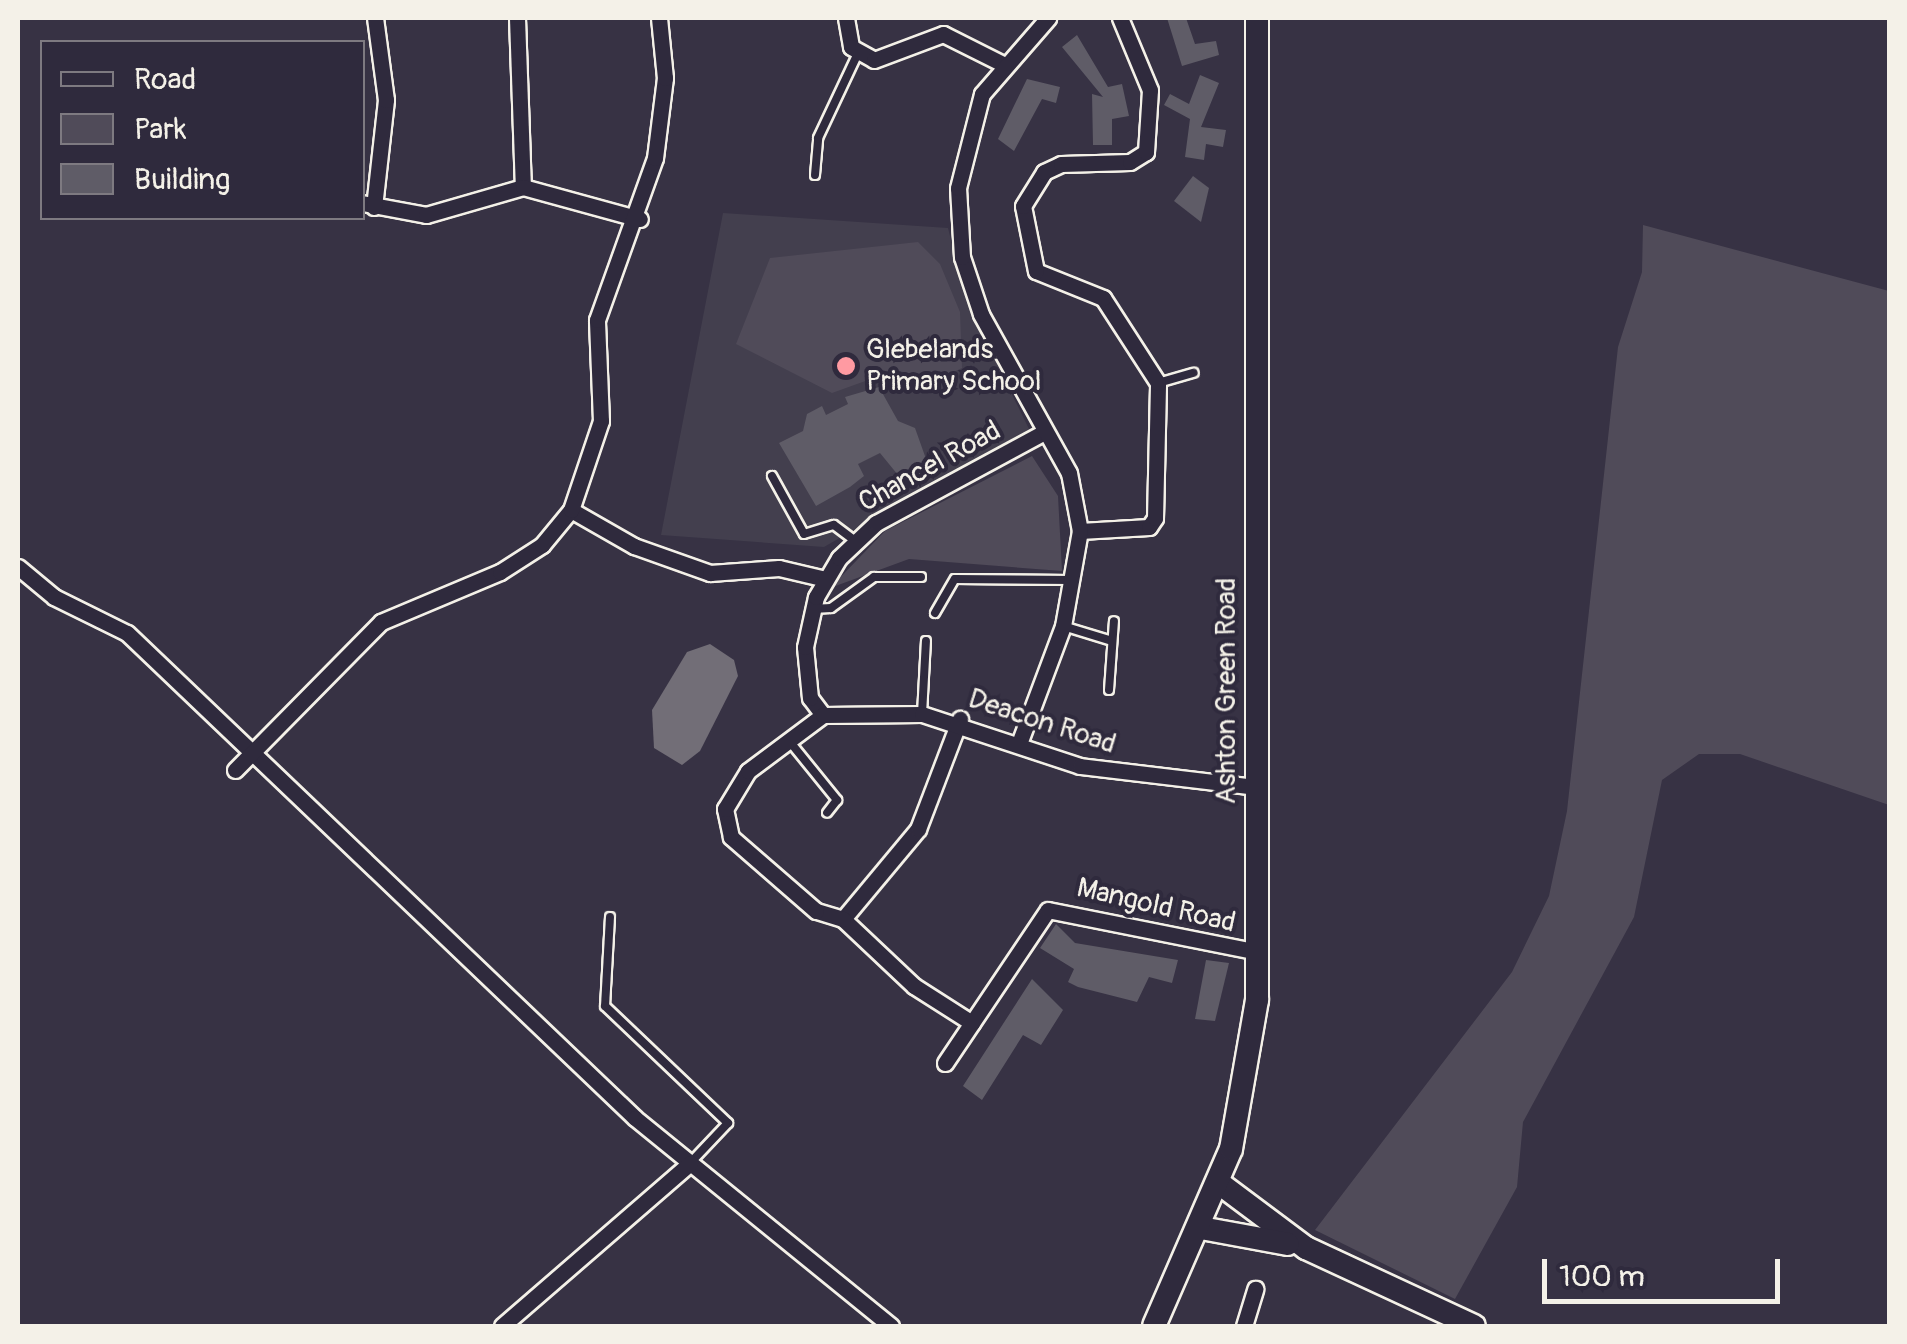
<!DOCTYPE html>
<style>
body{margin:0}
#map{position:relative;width:1907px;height:1344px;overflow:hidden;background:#373244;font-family:Pangolin,sans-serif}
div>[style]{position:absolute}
.built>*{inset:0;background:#433f4e}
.green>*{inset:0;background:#504b59}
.water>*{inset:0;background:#726e77}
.building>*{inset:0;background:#5f5c67}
.roads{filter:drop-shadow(2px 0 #f4f1e8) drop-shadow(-2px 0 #f4f1e8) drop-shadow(0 2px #f4f1e8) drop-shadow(0 -2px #f4f1e8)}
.lane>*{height:8px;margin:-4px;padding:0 4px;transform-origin:4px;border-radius:4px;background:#2f2a3d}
.street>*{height:15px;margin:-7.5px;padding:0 7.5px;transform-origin:7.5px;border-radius:7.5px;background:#2f2a3d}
.secondary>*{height:22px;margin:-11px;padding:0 11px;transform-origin:11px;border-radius:11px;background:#2f2a3d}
.dots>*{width:28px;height:28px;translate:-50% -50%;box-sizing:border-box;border:5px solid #2f2a3d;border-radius:50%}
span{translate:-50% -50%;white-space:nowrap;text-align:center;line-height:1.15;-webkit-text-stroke:8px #2f2a3d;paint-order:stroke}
.poi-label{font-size:28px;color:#f4f1e8}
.left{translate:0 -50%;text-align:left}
.street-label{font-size:28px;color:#f4f1e8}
.frame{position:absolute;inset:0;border:20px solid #f4f1e8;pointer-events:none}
.legend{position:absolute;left:40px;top:40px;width:325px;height:180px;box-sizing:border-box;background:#2f2a3d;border:2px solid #7e7a81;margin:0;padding:12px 18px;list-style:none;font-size:30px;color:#f4f1e8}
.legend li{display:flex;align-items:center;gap:20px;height:50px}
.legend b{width:50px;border:2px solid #7e7a81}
.scale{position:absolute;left:1542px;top:1259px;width:238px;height:45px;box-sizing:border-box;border:5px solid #f4f1e8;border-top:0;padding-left:12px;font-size:30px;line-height:35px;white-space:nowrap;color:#f4f1e8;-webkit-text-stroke:8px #2f2a3d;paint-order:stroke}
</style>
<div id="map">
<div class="built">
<div style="clip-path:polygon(723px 213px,948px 228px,967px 303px,1029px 429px,824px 547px,661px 535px)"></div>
</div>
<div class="green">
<div style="clip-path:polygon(1643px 225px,1889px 291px,1889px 805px,1740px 754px,1699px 754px,1662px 780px,1634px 917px,1523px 1122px,1517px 1187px,1455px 1299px,1315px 1230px,1512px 972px,1549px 896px,1567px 811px,1618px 347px,1642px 272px)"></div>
<div style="clip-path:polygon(918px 242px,940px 264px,960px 312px,962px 368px,920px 388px,917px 376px,896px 370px,832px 393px,736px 344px,770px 258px)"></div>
<div style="clip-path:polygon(1032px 456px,1058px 496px,1062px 571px,909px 559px,830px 588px,885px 531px)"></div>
</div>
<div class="water">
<div style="clip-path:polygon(710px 644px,734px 660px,738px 676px,700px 751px,682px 765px,654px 748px,652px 710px,687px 652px)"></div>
</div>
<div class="building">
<div style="clip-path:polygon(1167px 18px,1186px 18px,1195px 44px,1216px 41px,1219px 55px,1182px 66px)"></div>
<div style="clip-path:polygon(1077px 35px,1108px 87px,1122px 84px,1129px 116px,1112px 119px,1112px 145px,1093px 145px,1092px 94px,1103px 97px,1062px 47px)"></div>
<div style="clip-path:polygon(1200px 75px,1219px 83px,1201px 127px,1226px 130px,1223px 147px,1206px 144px,1204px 160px,1185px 157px,1190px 119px,1164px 105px,1170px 94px,1189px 104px)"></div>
<div style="clip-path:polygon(1027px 79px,1060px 87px,1056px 103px,1042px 99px,1014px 151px,998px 139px)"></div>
<div style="clip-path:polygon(1193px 176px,1209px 188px,1201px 222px,1174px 201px)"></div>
<div style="clip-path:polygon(879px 387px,898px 421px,915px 428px,931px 473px,907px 486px,880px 453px,858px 464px,864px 476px,850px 487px,816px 506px,779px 443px,803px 431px,807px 414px,822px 406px,826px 415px,848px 404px,845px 397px)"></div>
<div style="clip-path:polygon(1056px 924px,1075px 943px,1178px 960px,1172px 983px,1149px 977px,1137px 1002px,1078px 987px,1068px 982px,1074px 969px,1040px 948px)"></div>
<div style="clip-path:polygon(1206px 960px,1229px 963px,1215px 1021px,1195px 1019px)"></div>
<div style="clip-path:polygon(1032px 979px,1063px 1010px,1041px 1045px,1023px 1035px,982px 1100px,963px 1086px)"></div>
</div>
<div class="roads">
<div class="lane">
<div style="left:815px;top:175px;width:37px;rotate:-85deg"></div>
<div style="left:818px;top:138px;width:94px;rotate:-64.8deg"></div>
<div style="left:1158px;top:383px;width:37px;rotate:-16deg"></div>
<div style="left:772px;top:476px;width:66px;rotate:61.1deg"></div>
<div style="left:804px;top:534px;width:31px;rotate:-17deg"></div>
<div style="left:834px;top:525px;width:25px;rotate:37deg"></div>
<div style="left:812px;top:609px;width:19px;rotate:-3deg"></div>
<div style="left:831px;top:608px;width:53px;rotate:-35.8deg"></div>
<div style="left:874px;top:577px;width:47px"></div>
<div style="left:935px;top:613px;width:39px;rotate:-60deg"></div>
<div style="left:955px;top:579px;width:116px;rotate:0.5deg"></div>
<div style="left:1063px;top:626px;width:51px;rotate:17deg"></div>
<div style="left:1109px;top:690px;width:69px;rotate:-85.9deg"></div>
<div style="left:922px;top:714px;width:73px;rotate:-86.9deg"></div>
<div style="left:790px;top:742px;width:75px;rotate:51deg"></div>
<div style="left:837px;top:800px;width:16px;rotate:128deg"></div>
<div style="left:610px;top:917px;width:89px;rotate:93.2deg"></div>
<div style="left:605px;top:1006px;width:170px;rotate:43.6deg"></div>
<div style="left:728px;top:1123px;width:55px;rotate:133.5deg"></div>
</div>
<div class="street">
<div style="left:517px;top:18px;width:169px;rotate:88deg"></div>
<div style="left:846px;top:18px;width:29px;rotate:80deg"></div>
<div style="left:851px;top:47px;width:26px;rotate:29deg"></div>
<div style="left:874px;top:60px;width:74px;rotate:-20.6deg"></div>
<div style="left:943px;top:34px;width:65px;rotate:26.6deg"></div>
<div style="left:362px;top:203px;width:65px;rotate:10.6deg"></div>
<div style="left:426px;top:215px;width:101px;rotate:-16.1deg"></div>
<div style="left:523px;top:187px;width:121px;rotate:15.3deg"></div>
<div style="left:374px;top:207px;width:108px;rotate:-83.6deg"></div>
<div style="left:386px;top:100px;width:83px;rotate:-97.6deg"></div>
<div style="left:571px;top:510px;width:73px;rotate:29.7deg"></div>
<div style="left:634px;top:546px;width:81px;rotate:19.6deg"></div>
<div style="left:710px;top:573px;width:69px;rotate:-4.1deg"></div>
<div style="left:779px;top:568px;width:48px;rotate:13.2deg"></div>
<div style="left:1080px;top:531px;width:69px;rotate:-3.3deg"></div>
<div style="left:1149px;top:527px;width:11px;rotate:-56deg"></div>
<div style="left:1155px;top:518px;width:135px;rotate:-88.7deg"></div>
<div style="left:1158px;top:383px;width:101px;rotate:-122.9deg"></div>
<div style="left:1103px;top:298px;width:72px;rotate:-158.1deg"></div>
<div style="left:1036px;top:271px;width:66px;rotate:-101.3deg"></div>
<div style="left:1023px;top:206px;width:40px;rotate:-58deg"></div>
<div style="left:1044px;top:172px;width:19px;rotate:-25deg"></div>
<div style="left:1061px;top:164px;width:69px;rotate:-1.7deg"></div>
<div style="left:1130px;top:162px;width:19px;rotate:-32deg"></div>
<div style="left:1146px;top:152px;width:62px;rotate:-86.3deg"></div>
<div style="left:1150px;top:90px;width:78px;rotate:-112.6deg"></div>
<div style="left:18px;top:567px;width:47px;rotate:39.8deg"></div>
<div style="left:54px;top:597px;width:81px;rotate:26.3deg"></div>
<div style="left:127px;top:633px;width:702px;rotate:43.67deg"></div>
<div style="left:635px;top:1118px;width:330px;rotate:39.1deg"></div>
<div style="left:823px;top:715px;width:21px;rotate:-127deg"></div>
<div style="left:810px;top:698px;width:51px;rotate:-95.6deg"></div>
<div style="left:805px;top:647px;width:51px;rotate:-77.6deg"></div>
<div style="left:816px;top:597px;width:45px;rotate:-59.5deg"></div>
<div style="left:839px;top:558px;width:51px;rotate:-43.4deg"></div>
<div style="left:876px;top:523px;width:191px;rotate:-28.4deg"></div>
<div style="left:1020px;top:741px;width:123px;rotate:-69.5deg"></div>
<div style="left:1063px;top:626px;width:97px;rotate:-79.9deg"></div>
<div style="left:1080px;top:531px;width:59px;rotate:-100.7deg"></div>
<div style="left:1069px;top:473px;width:182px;rotate:-119deg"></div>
<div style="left:981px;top:314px;width:60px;rotate:-108.4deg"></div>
<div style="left:962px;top:257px;width:69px;rotate:-93.3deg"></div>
<div style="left:958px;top:188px;width:97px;rotate:-75.7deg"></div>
<div style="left:982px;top:94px;width:101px;rotate:-49deg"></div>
<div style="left:235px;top:770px;width:208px;rotate:-45.4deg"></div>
<div style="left:381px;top:622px;width:129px;rotate:-22.8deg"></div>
<div style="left:500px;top:572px;width:50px;rotate:-32.7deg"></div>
<div style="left:542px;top:545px;width:45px;rotate:-50.4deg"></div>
<div style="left:571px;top:510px;width:94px;rotate:-71.4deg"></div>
<div style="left:601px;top:421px;width:101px;rotate:-92.3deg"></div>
<div style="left:597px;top:320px;width:172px;rotate:-70.3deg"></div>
<div style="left:655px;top:158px;width:81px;rotate:-82.9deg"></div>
<div style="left:665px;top:78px;width:60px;rotate:-95.7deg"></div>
<div style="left:843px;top:919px;width:117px;rotate:-50.2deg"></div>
<div style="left:918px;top:829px;width:118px;rotate:-69.1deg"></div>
<div style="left:972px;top:1023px;width:69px;rotate:-147.5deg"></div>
<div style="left:914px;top:986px;width:98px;rotate:-136.7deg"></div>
<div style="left:843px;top:919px;width:28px;rotate:-163deg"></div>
<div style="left:816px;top:911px;width:113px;rotate:-139deg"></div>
<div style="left:731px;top:837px;width:29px;rotate:-102deg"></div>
<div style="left:725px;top:809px;width:44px;rotate:-58.8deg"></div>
<div style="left:748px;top:771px;width:94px;rotate:-36.7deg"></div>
<div style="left:823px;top:715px;width:99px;rotate:-0.6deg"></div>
<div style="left:922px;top:714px;width:166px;rotate:18.2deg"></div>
<div style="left:1080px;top:766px;width:177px;rotate:6.8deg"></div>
<div style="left:945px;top:1063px;width:184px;rotate:-56.1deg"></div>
<div style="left:1048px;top:910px;width:214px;rotate:11.3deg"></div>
<div style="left:502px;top:1326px;width:249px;rotate:-40.9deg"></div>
<div style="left:1244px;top:1326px;width:39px;rotate:-73deg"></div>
</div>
<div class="secondary">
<div style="left:1219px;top:1183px;width:109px;rotate:36.8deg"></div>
<div style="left:1306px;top:1248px;width:185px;rotate:24.9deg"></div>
<div style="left:1201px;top:1228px;width:88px;rotate:10.4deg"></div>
<div style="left:1154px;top:1326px;width:193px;rotate:-66.5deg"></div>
<div style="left:1231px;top:1149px;width:151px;rotate:-80.1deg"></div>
<div style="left:1257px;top:1000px;width:982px;rotate:-90deg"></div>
</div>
</div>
<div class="dots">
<div style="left:846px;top:366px;background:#ff9aa2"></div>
</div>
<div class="poi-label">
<span class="left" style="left:866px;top:366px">Glebelands<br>Primary School</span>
</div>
<div class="street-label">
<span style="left:930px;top:467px;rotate:-29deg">Chancel Road</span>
<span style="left:1227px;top:691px;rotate:-90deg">Ashton Green Road</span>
<span style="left:1042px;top:722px;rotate:18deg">Deacon Road</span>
<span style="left:1156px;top:906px;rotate:13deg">Mangold Road</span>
</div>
<div class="frame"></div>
<ul class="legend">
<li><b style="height:12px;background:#2f2a3d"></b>Road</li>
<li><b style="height:28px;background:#504b59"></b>Park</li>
<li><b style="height:28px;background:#5f5c67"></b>Building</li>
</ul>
<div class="scale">100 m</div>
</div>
